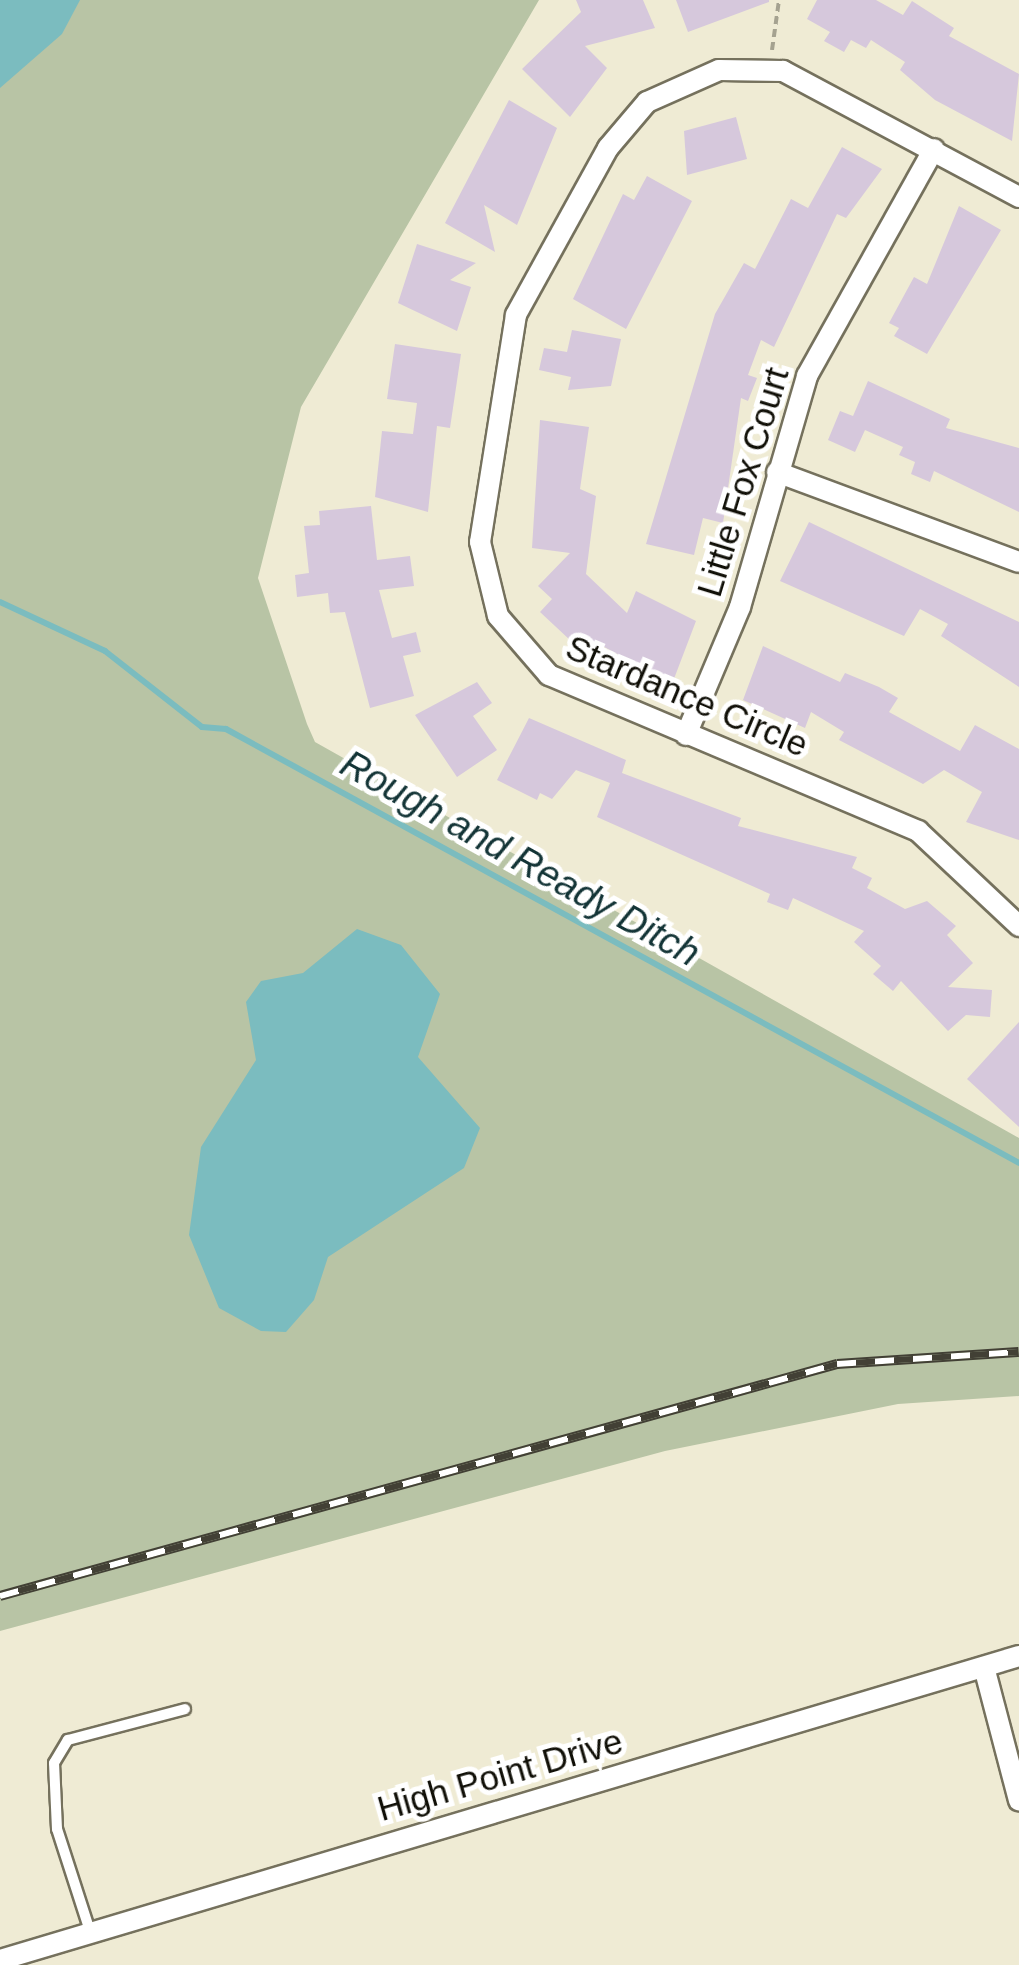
<!DOCTYPE html>
<style>
body{margin:0}
#map{position:relative;width:1019px;height:1965px;overflow:hidden;background:#efebd4;font-family:Arial,sans-serif}
div>[style]{position:absolute}
.green>*{inset:0;background:#b8c4a5}
.water>*{inset:0;background:#7bbcbf}
.stream>*{height:6px;margin:-3px;padding:0 3px;transform-origin:3px;border-radius:3px;background:#7bbcbf}
.building>*{inset:0;background:#d6c8dc}
.path>*{height:4px;margin-top:-2px;transform-origin:0;background:repeating-linear-gradient(90deg,#a5a290 0 8px,transparent 0 13px)}
.roads{filter:drop-shadow(2px 0 #75715d) drop-shadow(-2px 0 #75715d) drop-shadow(0 2px #75715d) drop-shadow(0 -2px #75715d)}
.lane>*{height:10px;margin:-5px;padding:0 5px;transform-origin:5px;border-radius:5px;background:#fff}
.street>*{height:20px;margin:-10px;padding:0 10px;transform-origin:10px;border-radius:10px;background:#fff}
.rail>*{height:10px;margin-top:-5px;transform-origin:0;background:repeating-linear-gradient(90deg,#fff 0 19px,#424035 0 38px);box-sizing:border-box;border-block:2px solid #424035}
span{translate:-50% -50%;white-space:nowrap;text-align:center;line-height:1.15;-webkit-text-stroke:10px #fff;paint-order:stroke}
.street-label{font-size:35px;color:#100f07}
.water-label{font-size:38px;color:#133436;font-style:italic}
</style>
<div id="map">
<div class="green">
<div style="clip-path:polygon(0 0,539px 0,301px 407px,258px 578px,307px 724px,315px 742px,1019px 1138px,1019px 1396px,898px 1404px,665px 1451px,0 1631px)"></div>
</div>
<div class="water">
<div style="clip-path:polygon(0 0,80px 0,62px 34px,0 88px)"></div>
<div style="clip-path:polygon(357px 929px,401px 945px,440px 994px,418px 1057px,480px 1128px,464px 1168px,328px 1257px,314px 1300px,286px 1332px,261px 1331px,219px 1308px,189px 1235px,201px 1147px,256px 1060px,246px 1002px,261px 981px,303px 973px)"></div>
</div>
<div class="stream">
<div style="left:0;top:602px;width:116px;rotate:25deg"></div>
<div style="left:105px;top:651px;width:123px;rotate:38.1deg"></div>
<div style="left:202px;top:727px;width:24px;rotate:5deg"></div>
<div style="left:226px;top:729px;width:904px;rotate:28.69deg"></div>
</div>
<div class="building">
<div style="clip-path:polygon(576px 0,643px 0,655px 28px,585px 46px,607px 68px,570px 117px,522px 69px,581px 12px)"></div>
<div style="clip-path:polygon(676px 0,769px 0,769px 2px,688px 32px)"></div>
<div style="clip-path:polygon(817px 0,876px 0,903px 15px,912px 1px,954px 28px,949px 36px,1019px 74px,1012px 141px,935px 100px,900px 70px,905px 62px,871px 40px,866px 48px,851px 40px,844px 52px,824px 41px,830px 32px,807px 19px)"></div>
<div style="clip-path:polygon(509px 100px,557px 128px,517px 225px,484px 205px,495px 252px,445px 223px)"></div>
<div style="clip-path:polygon(736px 117px,747px 159px,687px 175px,684px 131px)"></div>
<div style="clip-path:polygon(842px 147px,882px 169px,846px 218px,837px 214px,774px 347px,761px 340px,748px 375px,757px 378px,748px 401px,741px 398px,723px 523px,703px 518px,694px 555px,646px 544px,715px 314px,744px 263px,755px 269px,791px 199px,808px 208px)"></div>
<div style="clip-path:polygon(647px 176px,692px 201px,626px 329px,573px 299px,623px 194px,634px 200px)"></div>
<div style="clip-path:polygon(959px 206px,1001px 230px,927px 354px,894px 336px,899px 328px,889px 323px,914px 277px,927px 284px)"></div>
<div style="clip-path:polygon(417px 244px,476px 263px,450px 280px,471px 287px,457px 331px,398px 303px)"></div>
<div style="clip-path:polygon(572px 330px,621px 339px,611px 386px,568px 390px,571px 377px,539px 370px,544px 348px,567px 352px)"></div>
<div style="clip-path:polygon(395px 344px,461px 354px,450px 428px,437px 426px,428px 512px,375px 497px,382px 431px,413px 434px,417px 403px,387px 399px)"></div>
<div style="clip-path:polygon(868px 381px,950px 419px,946px 428px,1019px 448px,1019px 512px,934px 471px,930px 482px,911px 474px,915px 462px,899px 455px,903px 447px,865px 430px,855px 452px,828px 440px,840px 411px,853px 416px)"></div>
<div style="clip-path:polygon(540px 420px,589px 427px,580px 489px,596px 496px,586px 574px,627px 613px,636px 591px,696px 621px,672px 684px,597px 643px,586px 655px,540px 612px,552px 599px,538px 586px,570px 553px,532px 548px)"></div>
<div style="clip-path:polygon(371px 506px,377px 560px,410px 556px,414px 586px,379px 590px,392px 638px,416px 632px,421px 652px,403px 656px,414px 696px,370px 708px,345px 612px,330px 613px,328px 593px,297px 597px,295px 575px,309px 573px,304px 526px,320px 525px,319px 511px)"></div>
<div style="clip-path:polygon(809px 522px,1019px 622px,1019px 687px,941px 636px,948px 624px,920px 609px,904px 636px,780px 581px)"></div>
<div style="clip-path:polygon(763px 646px,840px 682px,845px 673px,879px 687px,898px 698px,889px 712px,960px 751px,975px 725px,1019px 749px,1019px 840px,966px 822px,982px 792px,944px 770px,923px 784px,839px 740px,844px 732px,811px 712px,805px 728px,743px 700px)"></div>
<div style="clip-path:polygon(477px 682px,492px 703px,473px 716px,497px 750px,457px 777px,415px 715px)"></div>
<div style="clip-path:polygon(529px 718px,626px 760px,622px 773px,741px 818px,738px 826px,857px 857px,852px 868px,872px 878px,867px 888px,905px 909px,927px 901px,956px 926px,947px 935px,973px 963px,948px 987px,992px 990px,990px 1017px,966px 1015px,948px 1031px,901px 981px,893px 991px,873px 974px,881px 966px,854px 942px,864px 931px,793px 898px,788px 910px,767px 902px,770px 894px,597px 817px,610px 783px,576px 770px,552px 799px,540px 793px,537px 800px,497px 780px)"></div>
<div style="clip-path:polygon(1019px 1022px,1019px 1127px,967px 1079px)"></div>
</div>
<div class="path">
<div style="left:772px;top:50px;width:50px;rotate:-82deg"></div>
</div>
<div class="roads">
<div class="lane">
<div style="left:89px;top:1928px;width:104px;rotate:-107.9deg"></div>
<div style="left:57px;top:1829px;width:66px;rotate:-92.6deg"></div>
<div style="left:54px;top:1763px;width:27px;rotate:-59deg"></div>
<div style="left:68px;top:1740px;width:121px;rotate:-14.8deg"></div>
</div>
<div class="street">
<div style="left:1019px;top:197px;width:268px;rotate:-151.9deg"></div>
<div style="left:783px;top:71px;width:64px;rotate:-179.1deg"></div>
<div style="left:719px;top:70px;width:79px;rotate:156deg"></div>
<div style="left:647px;top:102px;width:60px;rotate:130.3deg"></div>
<div style="left:608px;top:148px;width:191px;rotate:118.9deg"></div>
<div style="left:516px;top:315px;width:230px;rotate:99deg"></div>
<div style="left:480px;top:542px;width:76px;rotate:76.3deg"></div>
<div style="left:498px;top:616px;width:78px;rotate:49.2deg"></div>
<div style="left:549px;top:675px;width:401px;rotate:22.9deg"></div>
<div style="left:918px;top:831px;width:139px;rotate:43.2deg"></div>
<div style="left:777px;top:472px;width:258px;rotate:20.4deg"></div>
<div style="left:686px;top:735px;width:139px;rotate:-67.1deg"></div>
<div style="left:740px;top:607px;width:241px;rotate:-73.8deg"></div>
<div style="left:807px;top:376px;width:260px;rotate:-60.8deg"></div>
<div style="left:984px;top:1667px;width:138px;rotate:75.3deg"></div>
<div style="left:0;top:1960px;width:1063px;rotate:-16.61deg"></div>
</div>
</div>
<div class="rail">
<div style="left:0;top:1596px;width:869px;rotate:-15.49deg"></div>
<div style="left:837px;top:1364px;width:182px;rotate:-3.8deg"></div>
</div>
<div class="street-label">
<span style="left:743px;top:482px;rotate:-73deg">Little Fox Court</span>
<span style="left:687px;top:696px;rotate:23deg">Stardance Circle</span>
<span style="left:500px;top:1775px;rotate:-16deg">High Point Drive</span>
</div>
<div class="water-label">
<span style="left:520px;top:859px;rotate:29deg">Rough and Ready Ditch</span>
</div>
</div>
